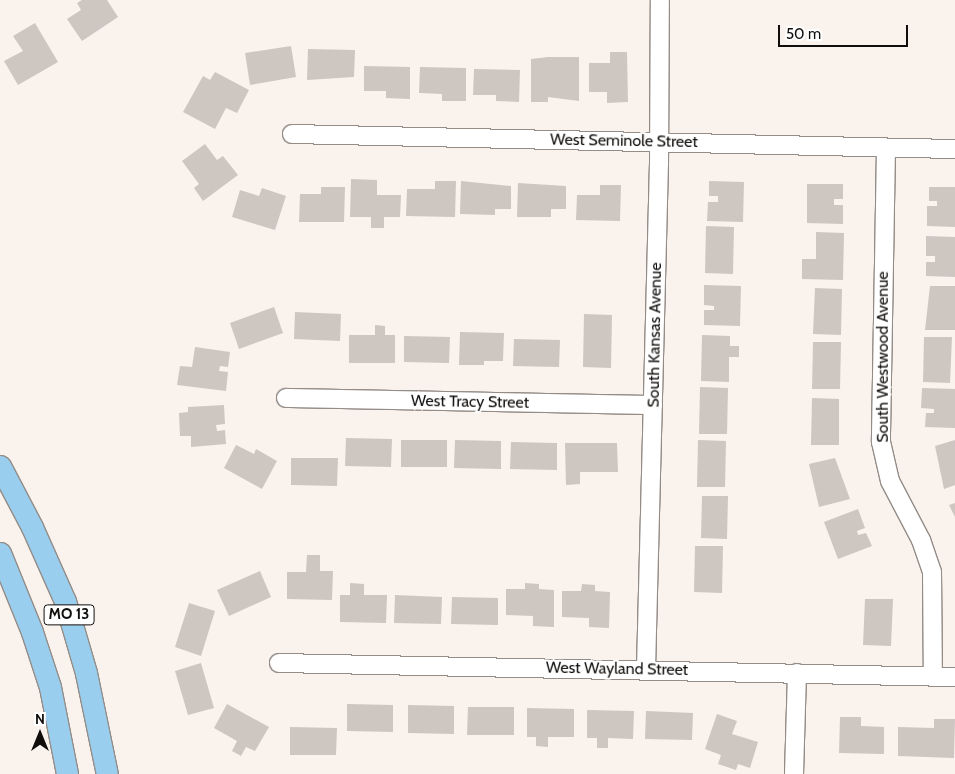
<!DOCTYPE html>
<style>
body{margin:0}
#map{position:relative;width:955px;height:774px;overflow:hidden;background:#faf2ed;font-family:Cabin,sans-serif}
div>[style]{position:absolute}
.building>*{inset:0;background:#cdc6c1}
.roads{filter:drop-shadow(1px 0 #938c87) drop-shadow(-1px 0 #938c87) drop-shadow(0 1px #938c87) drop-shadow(0 -1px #938c87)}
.minor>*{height:18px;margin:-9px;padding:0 9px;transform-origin:9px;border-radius:9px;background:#fff}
.major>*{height:21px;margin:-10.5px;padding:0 10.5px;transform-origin:10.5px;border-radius:10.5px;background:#9aceee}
span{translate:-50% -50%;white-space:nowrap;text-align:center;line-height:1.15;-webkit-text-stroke:4px #fff;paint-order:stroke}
.shield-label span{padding:1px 4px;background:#fff;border:1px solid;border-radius:4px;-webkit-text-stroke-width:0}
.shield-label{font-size:15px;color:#100e0c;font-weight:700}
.street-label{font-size:16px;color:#100e0c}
.north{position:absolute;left:15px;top:709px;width:50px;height:50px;-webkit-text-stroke:4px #fff;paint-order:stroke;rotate:0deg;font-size:14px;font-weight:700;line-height:20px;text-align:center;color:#100e0c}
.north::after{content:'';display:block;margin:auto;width:18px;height:22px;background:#100e0c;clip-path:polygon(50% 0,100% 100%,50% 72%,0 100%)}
.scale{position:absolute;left:778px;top:25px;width:130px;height:22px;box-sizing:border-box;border:2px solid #100e0c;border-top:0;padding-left:6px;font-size:15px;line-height:18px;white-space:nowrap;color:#100e0c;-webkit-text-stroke:4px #fff;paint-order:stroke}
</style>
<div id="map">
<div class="building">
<div style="clip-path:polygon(82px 0,107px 0,118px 17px,82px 41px,67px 19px,81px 10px,77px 3px)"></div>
<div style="clip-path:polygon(35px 23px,58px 62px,18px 85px,4px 61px,23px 51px,13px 36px)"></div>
<div style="clip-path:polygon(291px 46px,296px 77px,250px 85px,245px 53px)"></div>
<div style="clip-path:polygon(308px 49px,355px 50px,354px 77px,307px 80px)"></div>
<div style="clip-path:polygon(610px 52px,627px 52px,628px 102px,607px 103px,607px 92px,589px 92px,589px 63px,610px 63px)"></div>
<div style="clip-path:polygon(548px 57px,579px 57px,579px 101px,548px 97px,548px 102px,531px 102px,531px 59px)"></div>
<div style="clip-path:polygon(364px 66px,410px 67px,410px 99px,386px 98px,386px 91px,364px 91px)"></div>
<div style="clip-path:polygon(420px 67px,466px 68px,466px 101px,442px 101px,442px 94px,419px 93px)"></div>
<div style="clip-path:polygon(474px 69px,520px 70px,519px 102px,496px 101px,496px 95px,473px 95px)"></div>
<div style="clip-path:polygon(215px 72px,249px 90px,237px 113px,226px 108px,215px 129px,183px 112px,203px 76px,210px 80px)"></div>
<div style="clip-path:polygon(205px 144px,217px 160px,223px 156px,238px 175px,203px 201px,194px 188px,199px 184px,182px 161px)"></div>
<div style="clip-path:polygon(351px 179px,377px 180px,377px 195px,401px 195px,400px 217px,384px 217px,384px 228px,371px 228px,371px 217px,350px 217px)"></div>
<div style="clip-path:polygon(435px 181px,456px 181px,455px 217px,406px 216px,407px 189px,435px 189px)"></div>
<div style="clip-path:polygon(461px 181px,511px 186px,511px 209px,495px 209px,495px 215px,460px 214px)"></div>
<div style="clip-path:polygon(709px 181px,744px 182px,743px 222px,707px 221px,708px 202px,718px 202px,718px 196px,709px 196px)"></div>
<div style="clip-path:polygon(518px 183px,566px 186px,566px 209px,551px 209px,551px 217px,517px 217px)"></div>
<div style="clip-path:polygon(807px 184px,843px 184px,843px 199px,834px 199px,834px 205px,843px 205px,843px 224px,807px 223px)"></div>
<div style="clip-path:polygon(600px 185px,621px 185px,620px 221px,576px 220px,577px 195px,600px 195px)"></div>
<div style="clip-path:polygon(321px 187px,345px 187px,344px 222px,299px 222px,300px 194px,321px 194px)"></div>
<div style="clip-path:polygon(929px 187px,955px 187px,955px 227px,927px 226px,927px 206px,937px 206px,937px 201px,929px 201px)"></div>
<div style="clip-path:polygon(262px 188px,286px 196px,275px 230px,232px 217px,240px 190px,259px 196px)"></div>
<div style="clip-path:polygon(706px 226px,734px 227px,733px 274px,705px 273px)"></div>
<div style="clip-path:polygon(816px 232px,844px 233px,843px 280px,802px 279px,802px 259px,816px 259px)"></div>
<div style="clip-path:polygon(926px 236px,955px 237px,955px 277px,926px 276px,926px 262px,935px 262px,935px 256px,926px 256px)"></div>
<div style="clip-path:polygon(704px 285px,741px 286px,740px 326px,704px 325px,704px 310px,714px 310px,714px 306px,704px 305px)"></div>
<div style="clip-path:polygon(930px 286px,955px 286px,955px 330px,925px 330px)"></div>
<div style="clip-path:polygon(815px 288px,842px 289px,841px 335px,813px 334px)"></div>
<div style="clip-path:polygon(274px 307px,283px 333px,239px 349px,230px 323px)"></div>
<div style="clip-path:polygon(295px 312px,341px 314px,340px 341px,294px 339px)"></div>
<div style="clip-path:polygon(584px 314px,612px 315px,611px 368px,583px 367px)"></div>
<div style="clip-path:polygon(375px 325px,385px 326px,385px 335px,395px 335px,395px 363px,349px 363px,349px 335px,375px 335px)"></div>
<div style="clip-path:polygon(460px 332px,504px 333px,503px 361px,484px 361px,484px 365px,459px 365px)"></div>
<div style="clip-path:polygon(702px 335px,730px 336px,730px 346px,739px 346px,739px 357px,729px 357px,729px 382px,701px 381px)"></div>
<div style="clip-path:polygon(404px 336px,450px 337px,449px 363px,404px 362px)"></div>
<div style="clip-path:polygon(924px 337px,952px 337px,950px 383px,923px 382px)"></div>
<div style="clip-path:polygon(514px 339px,560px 340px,559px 367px,513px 366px)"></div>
<div style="clip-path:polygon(813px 342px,841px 342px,840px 389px,812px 389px)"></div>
<div style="clip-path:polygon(195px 347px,230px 352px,228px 367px,220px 366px,219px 371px,228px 372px,226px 391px,177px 385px,180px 366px,192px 367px)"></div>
<div style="clip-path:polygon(700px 387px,728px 388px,727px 434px,699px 434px)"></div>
<div style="clip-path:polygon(922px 388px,955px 389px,955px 428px,925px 427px,926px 413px,934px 413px,934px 409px,921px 408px)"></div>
<div style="clip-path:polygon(812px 398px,839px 399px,839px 445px,811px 445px)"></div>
<div style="clip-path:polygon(224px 405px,225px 424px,216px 425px,217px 431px,225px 430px,226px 444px,191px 447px,191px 436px,180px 436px,179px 413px,188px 412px,188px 407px)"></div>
<div style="clip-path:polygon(346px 438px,392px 439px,391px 467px,345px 466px)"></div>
<div style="clip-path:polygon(401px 440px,447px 440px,447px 467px,401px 467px)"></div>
<div style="clip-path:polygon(455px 440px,501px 441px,501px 469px,454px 468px)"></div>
<div style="clip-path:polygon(698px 440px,726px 441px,725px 487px,697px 487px)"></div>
<div style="clip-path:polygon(955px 440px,955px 485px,944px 489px,935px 446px)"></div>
<div style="clip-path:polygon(511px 442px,557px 443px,557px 470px,510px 469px)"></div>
<div style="clip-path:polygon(565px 443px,617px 443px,618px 472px,580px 472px,580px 484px,566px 485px)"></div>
<div style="clip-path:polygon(236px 445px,254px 454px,256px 449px,277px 461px,262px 489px,224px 468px)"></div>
<div style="clip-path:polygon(291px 458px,338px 458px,337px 486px,291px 485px)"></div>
<div style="clip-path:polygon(835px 458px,850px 499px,819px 507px,809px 464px)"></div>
<div style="clip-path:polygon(702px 496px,728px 496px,727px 539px,701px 538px)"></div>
<div style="clip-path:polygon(955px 503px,955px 517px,949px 505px)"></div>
<div style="clip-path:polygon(858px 509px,865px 528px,857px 531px,858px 535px,866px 533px,872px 546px,838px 559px,824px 522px)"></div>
<div style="clip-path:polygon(695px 546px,723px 546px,722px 593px,694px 592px)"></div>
<div style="clip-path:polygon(307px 555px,320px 555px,320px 571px,333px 571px,332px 600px,287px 599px,287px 572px,306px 572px)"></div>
<div style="clip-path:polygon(260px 571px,271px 597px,229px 616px,217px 590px)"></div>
<div style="clip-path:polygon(350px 583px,364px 584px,364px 595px,387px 595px,386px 623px,340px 622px,340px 595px,350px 595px)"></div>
<div style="clip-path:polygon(525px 583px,539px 584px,539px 589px,554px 590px,554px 627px,533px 626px,533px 616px,506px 615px,506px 589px,525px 589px)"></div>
<div style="clip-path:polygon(582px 584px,595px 585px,595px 591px,610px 592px,609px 628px,589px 627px,589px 618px,562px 617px,562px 591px,581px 591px)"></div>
<div style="clip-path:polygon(395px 595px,442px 597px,441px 624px,394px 623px)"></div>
<div style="clip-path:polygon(452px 597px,498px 598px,498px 625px,451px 624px)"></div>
<div style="clip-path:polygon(865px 599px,893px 599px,891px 646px,863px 645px)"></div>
<div style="clip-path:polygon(189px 603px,215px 611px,201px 656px,175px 647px)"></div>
<div style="clip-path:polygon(201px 663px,214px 708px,188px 715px,175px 671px)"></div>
<div style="clip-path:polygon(227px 704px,269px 727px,255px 751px,246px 747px,241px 756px,232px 751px,237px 741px,214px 728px)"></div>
<div style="clip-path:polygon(347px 704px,393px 705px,393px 732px,347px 731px)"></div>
<div style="clip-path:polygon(408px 705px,454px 706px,454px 734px,408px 733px)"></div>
<div style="clip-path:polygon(468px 707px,514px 707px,514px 735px,467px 735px)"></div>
<div style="clip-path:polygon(527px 708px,574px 709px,574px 737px,548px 737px,548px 747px,536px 746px,536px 737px,527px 737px)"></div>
<div style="clip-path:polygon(587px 710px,634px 711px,633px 739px,608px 738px,608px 748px,597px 748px,597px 738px,587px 738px)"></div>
<div style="clip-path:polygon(646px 711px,693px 713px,692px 740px,645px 739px)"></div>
<div style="clip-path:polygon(717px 714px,737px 721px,732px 734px,758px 742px,750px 768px,738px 764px,736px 770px,718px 764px,721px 755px,705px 749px)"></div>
<div style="clip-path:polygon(840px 717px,861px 717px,861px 726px,884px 727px,884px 754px,839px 753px)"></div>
<div style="clip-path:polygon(934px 719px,955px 719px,954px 758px,898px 756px,898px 727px,934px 728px)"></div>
<div style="clip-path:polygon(290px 727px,337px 728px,336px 755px,290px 755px)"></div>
</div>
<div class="roads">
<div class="minor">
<div style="left:292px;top:134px;width:663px;rotate:1.3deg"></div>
<div style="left:886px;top:148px;width:294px;rotate:91deg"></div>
<div style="left:881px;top:442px;width:40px;rotate:77deg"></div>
<div style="left:890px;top:481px;width:67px;rotate:62.3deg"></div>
<div style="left:921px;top:540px;width:34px;rotate:71deg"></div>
<div style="left:932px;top:572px;width:105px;rotate:89.5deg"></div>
<div style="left:286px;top:398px;width:367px;rotate:1.1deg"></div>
<div style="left:279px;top:663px;width:676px;rotate:1.19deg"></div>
<div style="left:646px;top:669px;width:505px;rotate:-88.53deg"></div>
<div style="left:659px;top:164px;width:164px;rotate:-89.7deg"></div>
<div style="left:794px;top:774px;width:101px;rotate:-88.3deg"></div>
</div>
<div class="major">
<div style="left:0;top:466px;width:69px;rotate:62.3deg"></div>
<div style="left:32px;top:527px;width:81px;rotate:66deg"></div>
<div style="left:65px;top:601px;width:75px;rotate:73.7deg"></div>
<div style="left:86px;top:673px;width:103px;rotate:78.3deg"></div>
<div style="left:0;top:553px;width:85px;rotate:67.9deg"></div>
<div style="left:32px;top:632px;width:58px;rotate:71.9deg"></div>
<div style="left:50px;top:687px;width:89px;rotate:78.9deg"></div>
</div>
</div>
<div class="shield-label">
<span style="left:69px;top:615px">MO 13</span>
</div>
<div class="street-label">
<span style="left:624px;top:141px;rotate:1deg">West Seminole Street</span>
<span style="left:655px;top:335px;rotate:-89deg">South Kansas Avenue</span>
<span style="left:883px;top:357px;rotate:-90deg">South Westwood Avenue</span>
<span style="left:470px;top:402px;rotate:1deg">West Tracy Street</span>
<span style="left:617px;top:669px;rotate:1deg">West Wayland Street</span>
</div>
<div class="north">N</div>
<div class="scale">50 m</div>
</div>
